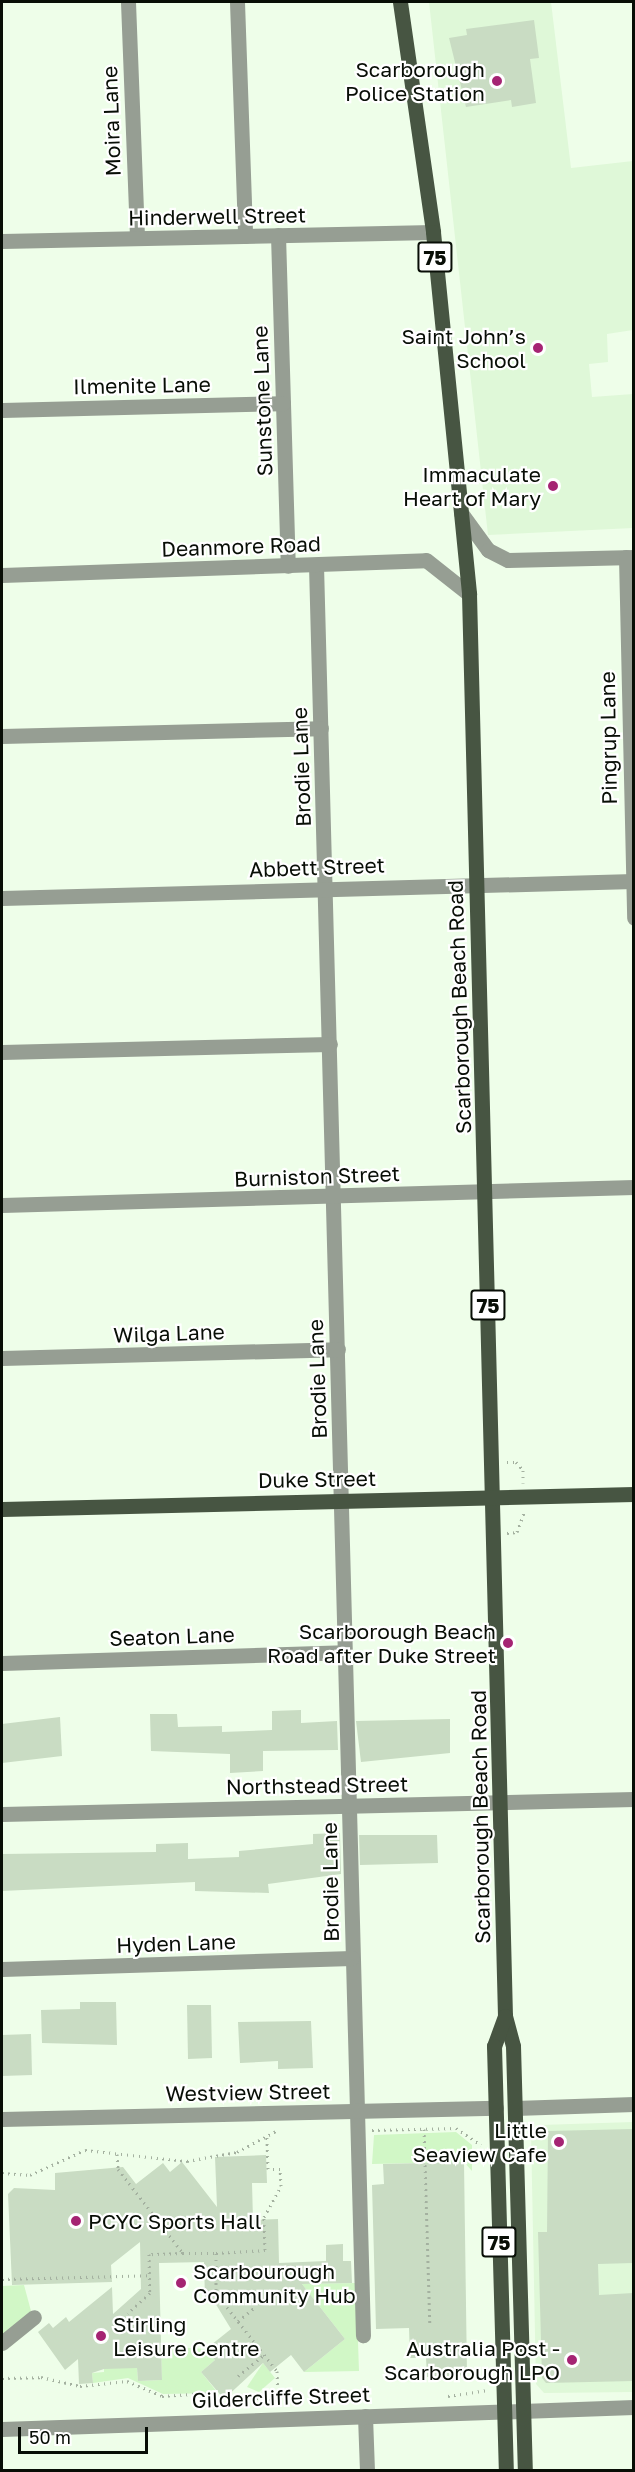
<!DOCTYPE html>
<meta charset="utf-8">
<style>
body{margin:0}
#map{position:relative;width:635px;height:2472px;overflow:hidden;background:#eefee9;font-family:"Golos Text",sans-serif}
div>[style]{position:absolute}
.built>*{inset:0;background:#dff8d8}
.green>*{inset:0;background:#d1f7c6}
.building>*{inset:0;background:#c9dcc3}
.path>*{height:3px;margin-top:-1.5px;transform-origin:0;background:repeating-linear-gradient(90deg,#a4b1a0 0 1.5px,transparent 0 6px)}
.minor>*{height:15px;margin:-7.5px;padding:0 7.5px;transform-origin:7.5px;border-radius:7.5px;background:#969e93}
.major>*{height:15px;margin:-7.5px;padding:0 7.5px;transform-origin:7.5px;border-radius:7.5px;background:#475542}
.dots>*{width:16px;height:16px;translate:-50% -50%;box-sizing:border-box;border:3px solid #fff;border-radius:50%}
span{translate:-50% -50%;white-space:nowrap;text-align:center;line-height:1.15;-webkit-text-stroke:4.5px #fff;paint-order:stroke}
.shield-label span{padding:2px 4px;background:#fff;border:2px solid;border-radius:4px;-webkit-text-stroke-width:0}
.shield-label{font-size:20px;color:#080e06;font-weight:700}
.poi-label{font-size:21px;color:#080e06}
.right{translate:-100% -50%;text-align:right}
.left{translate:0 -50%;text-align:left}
.street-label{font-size:21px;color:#080e06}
.frame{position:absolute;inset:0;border:3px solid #080e06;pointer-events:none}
.scale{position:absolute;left:18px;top:2427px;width:130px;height:27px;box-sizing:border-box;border:3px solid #080e06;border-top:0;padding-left:8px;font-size:18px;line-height:21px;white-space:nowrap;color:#080e06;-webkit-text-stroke:4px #fff;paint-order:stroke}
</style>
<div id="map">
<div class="built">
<div style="clip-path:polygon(429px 2px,551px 2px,571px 168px,633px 161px,633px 330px,607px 334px,608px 362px,589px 364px,592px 397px,633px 394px,633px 528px,488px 535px)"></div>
<div style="clip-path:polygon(633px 2122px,633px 2392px,544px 2393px,536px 2384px,531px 2131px,540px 2125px)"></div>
</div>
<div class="green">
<div style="clip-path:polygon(456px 2132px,472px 2145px,472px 2171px,464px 2162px,372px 2164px,374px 2135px)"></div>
<div style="clip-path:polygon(356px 2283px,359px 2371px,304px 2372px,345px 2339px,302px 2284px)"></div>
<div style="clip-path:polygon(24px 2285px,31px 2311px,2px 2336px,2px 2286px)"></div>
<div style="clip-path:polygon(161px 2346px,206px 2349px,215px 2360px,201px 2372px,218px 2393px,163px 2394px,128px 2378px,93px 2383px,92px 2373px,104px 2372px,104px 2364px,137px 2368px,138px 2381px,162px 2380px)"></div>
<div style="clip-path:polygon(263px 2363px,275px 2378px,259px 2392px,247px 2387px)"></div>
</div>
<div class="building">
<div style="clip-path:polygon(534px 20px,539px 58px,530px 59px,536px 103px,512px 107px,511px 100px,466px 107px,449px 38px,467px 35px,466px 29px)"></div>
<div style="clip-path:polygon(301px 1710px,301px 1723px,337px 1721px,338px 1750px,263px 1751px,263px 1771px,230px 1773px,230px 1754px,151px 1751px,150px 1714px,177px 1714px,178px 1727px,222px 1726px,222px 1732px,272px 1730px,272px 1711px)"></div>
<div style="clip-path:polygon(60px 1717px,62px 1756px,2px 1763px,2px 1724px)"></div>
<div style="clip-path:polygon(450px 1719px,450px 1753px,361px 1762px,356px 1721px)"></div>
<div style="clip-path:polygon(340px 1833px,341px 1874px,268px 1884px,269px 1893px,195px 1891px,195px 1882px,2px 1891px,2px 1854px,156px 1852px,156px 1844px,188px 1843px,188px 1859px,239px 1857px,239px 1851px,313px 1844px,313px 1834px)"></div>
<div style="clip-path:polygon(359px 1835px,437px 1835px,438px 1863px,360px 1865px)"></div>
<div style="clip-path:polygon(80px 2002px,116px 2002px,117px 2045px,42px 2043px,41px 2010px,80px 2009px)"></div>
<div style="clip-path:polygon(187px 2005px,211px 2005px,212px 2058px,188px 2059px)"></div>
<div style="clip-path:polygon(311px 2021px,313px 2068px,278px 2069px,278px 2061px,240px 2063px,238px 2022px)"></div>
<div style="clip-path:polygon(31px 2034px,32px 2075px,2px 2076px,2px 2035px)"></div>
<div style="clip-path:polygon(633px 2129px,633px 2263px,598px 2264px,599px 2295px,633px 2293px,633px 2381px,546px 2383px,542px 2378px,538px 2232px,547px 2232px,548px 2131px)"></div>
<div style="clip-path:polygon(266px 2155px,267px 2183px,252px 2183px,253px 2220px,278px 2219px,279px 2263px,326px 2261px,326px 2245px,343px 2244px,343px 2261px,351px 2261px,352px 2283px,302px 2284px,345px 2339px,304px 2372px,291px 2355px,270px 2372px,263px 2363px,224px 2399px,201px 2372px,215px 2360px,206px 2349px,231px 2329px,212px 2298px,205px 2298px,204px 2262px,159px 2263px,162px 2380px,138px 2381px,137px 2368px,104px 2369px,92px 2373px,93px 2383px,79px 2384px,78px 2359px,65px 2370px,38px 2332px,49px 2323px,53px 2328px,66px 2317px,69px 2322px,112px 2287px,113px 2314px,141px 2289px,140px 2242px,111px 2265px,112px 2282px,12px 2285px,8px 2194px,14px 2188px,55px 2190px,55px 2173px,123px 2167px,136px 2184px,163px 2163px,170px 2172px,182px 2162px,217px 2207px,215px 2157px)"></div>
<div style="clip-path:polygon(464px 2162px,467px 2375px,427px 2377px,426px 2358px,410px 2358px,409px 2328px,376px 2329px,372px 2185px,384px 2184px,383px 2164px)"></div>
</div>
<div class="path">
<div style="left:385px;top:98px;width:14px;rotate:-8deg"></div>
<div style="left:507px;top:1462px;width:9px"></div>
<div style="left:516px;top:1462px;width:11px;rotate:49deg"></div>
<div style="left:523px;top:1470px;width:13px;rotate:90deg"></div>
<div style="left:507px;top:1533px;width:10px;rotate:-6deg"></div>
<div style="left:517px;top:1532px;width:20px;rotate:-70deg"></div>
<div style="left:424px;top:2129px;width:197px;rotate:88.3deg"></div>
<div style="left:372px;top:2130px;width:84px;rotate:-1.4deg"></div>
<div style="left:456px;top:2128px;width:30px;rotate:34deg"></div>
<div style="left:117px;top:2154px;width:15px;rotate:86deg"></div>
<div style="left:118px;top:2169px;width:106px;rotate:52.3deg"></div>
<div style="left:183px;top:2253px;width:34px;rotate:178deg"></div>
<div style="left:149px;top:2254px;width:39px;rotate:89deg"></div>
<div style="left:150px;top:2293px;width:30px;rotate:138deg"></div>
<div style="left:2px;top:2173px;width:28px;rotate:4deg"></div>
<div style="left:30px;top:2175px;width:60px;rotate:-24.4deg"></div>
<div style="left:85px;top:2150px;width:103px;rotate:6.2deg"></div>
<div style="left:187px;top:2161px;width:51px;rotate:-10.2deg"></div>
<div style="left:237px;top:2152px;width:47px;rotate:-28.2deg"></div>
<div style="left:183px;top:2253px;width:33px"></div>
<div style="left:216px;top:2253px;width:40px;rotate:90deg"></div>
<div style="left:216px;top:2293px;width:99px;rotate:52deg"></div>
<div style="left:277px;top:2371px;width:28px;rotate:88deg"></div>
<div style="left:216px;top:2253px;width:49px;rotate:-3.5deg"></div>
<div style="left:265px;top:2250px;width:33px;rotate:-92deg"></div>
<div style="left:264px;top:2217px;width:35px;rotate:-61deg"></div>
<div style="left:281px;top:2186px;width:17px;rotate:-93deg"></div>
<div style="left:280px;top:2169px;width:12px;rotate:180deg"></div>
<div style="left:268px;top:2169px;width:35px;rotate:-92deg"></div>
<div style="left:2px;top:2279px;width:148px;rotate:-1.5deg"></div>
<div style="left:238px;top:2321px;width:21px;rotate:-39deg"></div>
<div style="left:238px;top:2376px;width:33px;rotate:-39deg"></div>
<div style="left:2px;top:2378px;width:39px;rotate:-1deg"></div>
<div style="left:41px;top:2377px;width:40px;rotate:13deg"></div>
<div style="left:80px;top:2386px;width:47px;rotate:-6.1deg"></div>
<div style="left:127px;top:2381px;width:38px;rotate:23deg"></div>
<div style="left:162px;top:2396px;width:43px;rotate:-4deg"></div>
<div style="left:205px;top:2393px;width:19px;rotate:25deg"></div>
<div style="left:222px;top:2401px;width:18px;rotate:-19deg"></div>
<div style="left:239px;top:2395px;width:49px;rotate:9.5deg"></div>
<div style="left:448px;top:2396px;width:41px;rotate:-8.3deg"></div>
</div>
<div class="minor">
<div style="left:128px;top:2px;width:236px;rotate:87.8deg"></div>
<div style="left:237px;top:2px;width:234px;rotate:88deg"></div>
<div style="left:278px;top:235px;width:331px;rotate:88.3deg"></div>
<div style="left:2px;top:241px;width:431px;rotate:-1.2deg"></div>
<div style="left:2px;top:410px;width:281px;rotate:-1.4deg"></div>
<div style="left:461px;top:513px;width:46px;rotate:53.9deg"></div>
<div style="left:488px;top:550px;width:22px;rotate:27deg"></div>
<div style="left:508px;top:560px;width:126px;rotate:-1.4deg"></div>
<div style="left:626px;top:557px;width:361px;rotate:88.7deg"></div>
<div style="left:316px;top:565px;width:1771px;rotate:88.48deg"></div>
<div style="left:2px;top:575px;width:424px;rotate:-2deg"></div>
<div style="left:426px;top:560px;width:55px;rotate:38.3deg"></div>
<div style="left:2px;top:736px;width:319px;rotate:-1.4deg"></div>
<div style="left:2px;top:898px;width:632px;rotate:-1.54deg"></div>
<div style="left:2px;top:1052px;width:328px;rotate:-1.4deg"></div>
<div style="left:2px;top:1205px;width:632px;rotate:-1.63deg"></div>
<div style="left:2px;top:1358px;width:336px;rotate:-1.5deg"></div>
<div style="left:2px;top:1663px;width:342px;rotate:-1.8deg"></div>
<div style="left:2px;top:1814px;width:632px;rotate:-1.36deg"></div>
<div style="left:2px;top:1969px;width:350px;rotate:-1.8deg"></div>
<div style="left:515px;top:2108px;width:119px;rotate:-1.9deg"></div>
<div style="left:2px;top:2119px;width:494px;rotate:-1.3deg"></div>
<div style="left:2px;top:2343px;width:41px;rotate:-39.1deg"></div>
<div style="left:365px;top:2416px;width:54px;rotate:87.9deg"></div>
<div style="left:2px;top:2429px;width:632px;rotate:-1.99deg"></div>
</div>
<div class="major">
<div style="left:400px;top:2px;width:232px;rotate:81.8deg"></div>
<div style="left:433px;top:232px;width:364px;rotate:84.3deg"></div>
<div style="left:469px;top:594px;width:1422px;rotate:88.55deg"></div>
<div style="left:505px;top:2016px;width:31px;rotate:75deg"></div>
<div style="left:513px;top:2046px;width:424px;rotate:88.4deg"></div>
<div style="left:2px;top:1509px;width:632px;rotate:-1.36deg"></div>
<div style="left:505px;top:2016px;width:32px;rotate:110deg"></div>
<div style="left:494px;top:2046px;width:424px;rotate:88.4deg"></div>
</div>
<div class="dots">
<div style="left:497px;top:81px;background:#a52473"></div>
<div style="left:538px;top:348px;background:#a52473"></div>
<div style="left:553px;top:486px;background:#a52473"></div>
<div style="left:508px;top:1643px;background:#a52473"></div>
<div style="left:559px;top:2142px;background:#a52473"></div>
<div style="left:76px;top:2221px;background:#a52473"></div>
<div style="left:181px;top:2283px;background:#a52473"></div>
<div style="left:101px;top:2336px;background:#a52473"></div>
<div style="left:572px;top:2360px;background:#a52473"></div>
</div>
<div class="shield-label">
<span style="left:435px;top:257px">75</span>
<span style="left:488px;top:1305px">75</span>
<span style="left:499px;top:2242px">75</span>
</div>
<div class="poi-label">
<span class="right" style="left:485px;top:81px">Scarborough<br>Police Station</span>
<span class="right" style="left:526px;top:348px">Saint John’s<br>School</span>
<span class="right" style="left:541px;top:486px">Immaculate<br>Heart of Mary</span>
<span class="right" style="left:496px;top:1643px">Scarborough Beach<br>Road after Duke Street</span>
<span class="right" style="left:547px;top:2142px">Little<br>Seaview Cafe</span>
<span class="left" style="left:88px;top:2221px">PCYC Sports Hall</span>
<span class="left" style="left:193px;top:2283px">Scarbourough<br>Community Hub</span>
<span class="left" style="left:113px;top:2336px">Stirling<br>Leisure Centre</span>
<span class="right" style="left:560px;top:2360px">Australia Post -<br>Scarborough LPO</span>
</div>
<div class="street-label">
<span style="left:111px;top:121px;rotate:-92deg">Moira Lane</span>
<span style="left:217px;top:216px;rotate:-1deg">Hinderwell Street</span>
<span style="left:142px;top:385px;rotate:-1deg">Ilmenite Lane</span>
<span style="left:262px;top:401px;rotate:-92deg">Sunstone Lane</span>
<span style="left:241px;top:546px;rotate:-2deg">Deanmore Road</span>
<span style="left:608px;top:738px;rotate:-91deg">Pingrup Lane</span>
<span style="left:301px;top:767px;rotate:-92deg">Brodie Lane</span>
<span style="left:317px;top:867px;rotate:-2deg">Abbett Street</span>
<span style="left:459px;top:1007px;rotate:-92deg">Scarborough Beach Road</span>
<span style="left:317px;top:1176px;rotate:-2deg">Burniston Street</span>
<span style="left:169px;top:1333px;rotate:-2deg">Wilga Lane</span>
<span style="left:317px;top:1379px;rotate:-92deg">Brodie Lane</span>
<span style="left:317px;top:1479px;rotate:-1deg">Duke Street</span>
<span style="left:172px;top:1636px;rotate:-2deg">Seaton Lane</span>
<span style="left:317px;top:1785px;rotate:-1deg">Northstead Street</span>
<span style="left:480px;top:1817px;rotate:-91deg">Scarborough Beach Road</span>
<span style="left:330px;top:1882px;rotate:-91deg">Brodie Lane</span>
<span style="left:176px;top:1943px;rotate:-2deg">Hyden Lane</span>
<span style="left:248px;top:2092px;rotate:-1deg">Westview Street</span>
<span style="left:281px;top:2397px;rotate:-2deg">Gildercliffe Street</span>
</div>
<div class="frame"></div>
<div class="scale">50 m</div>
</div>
